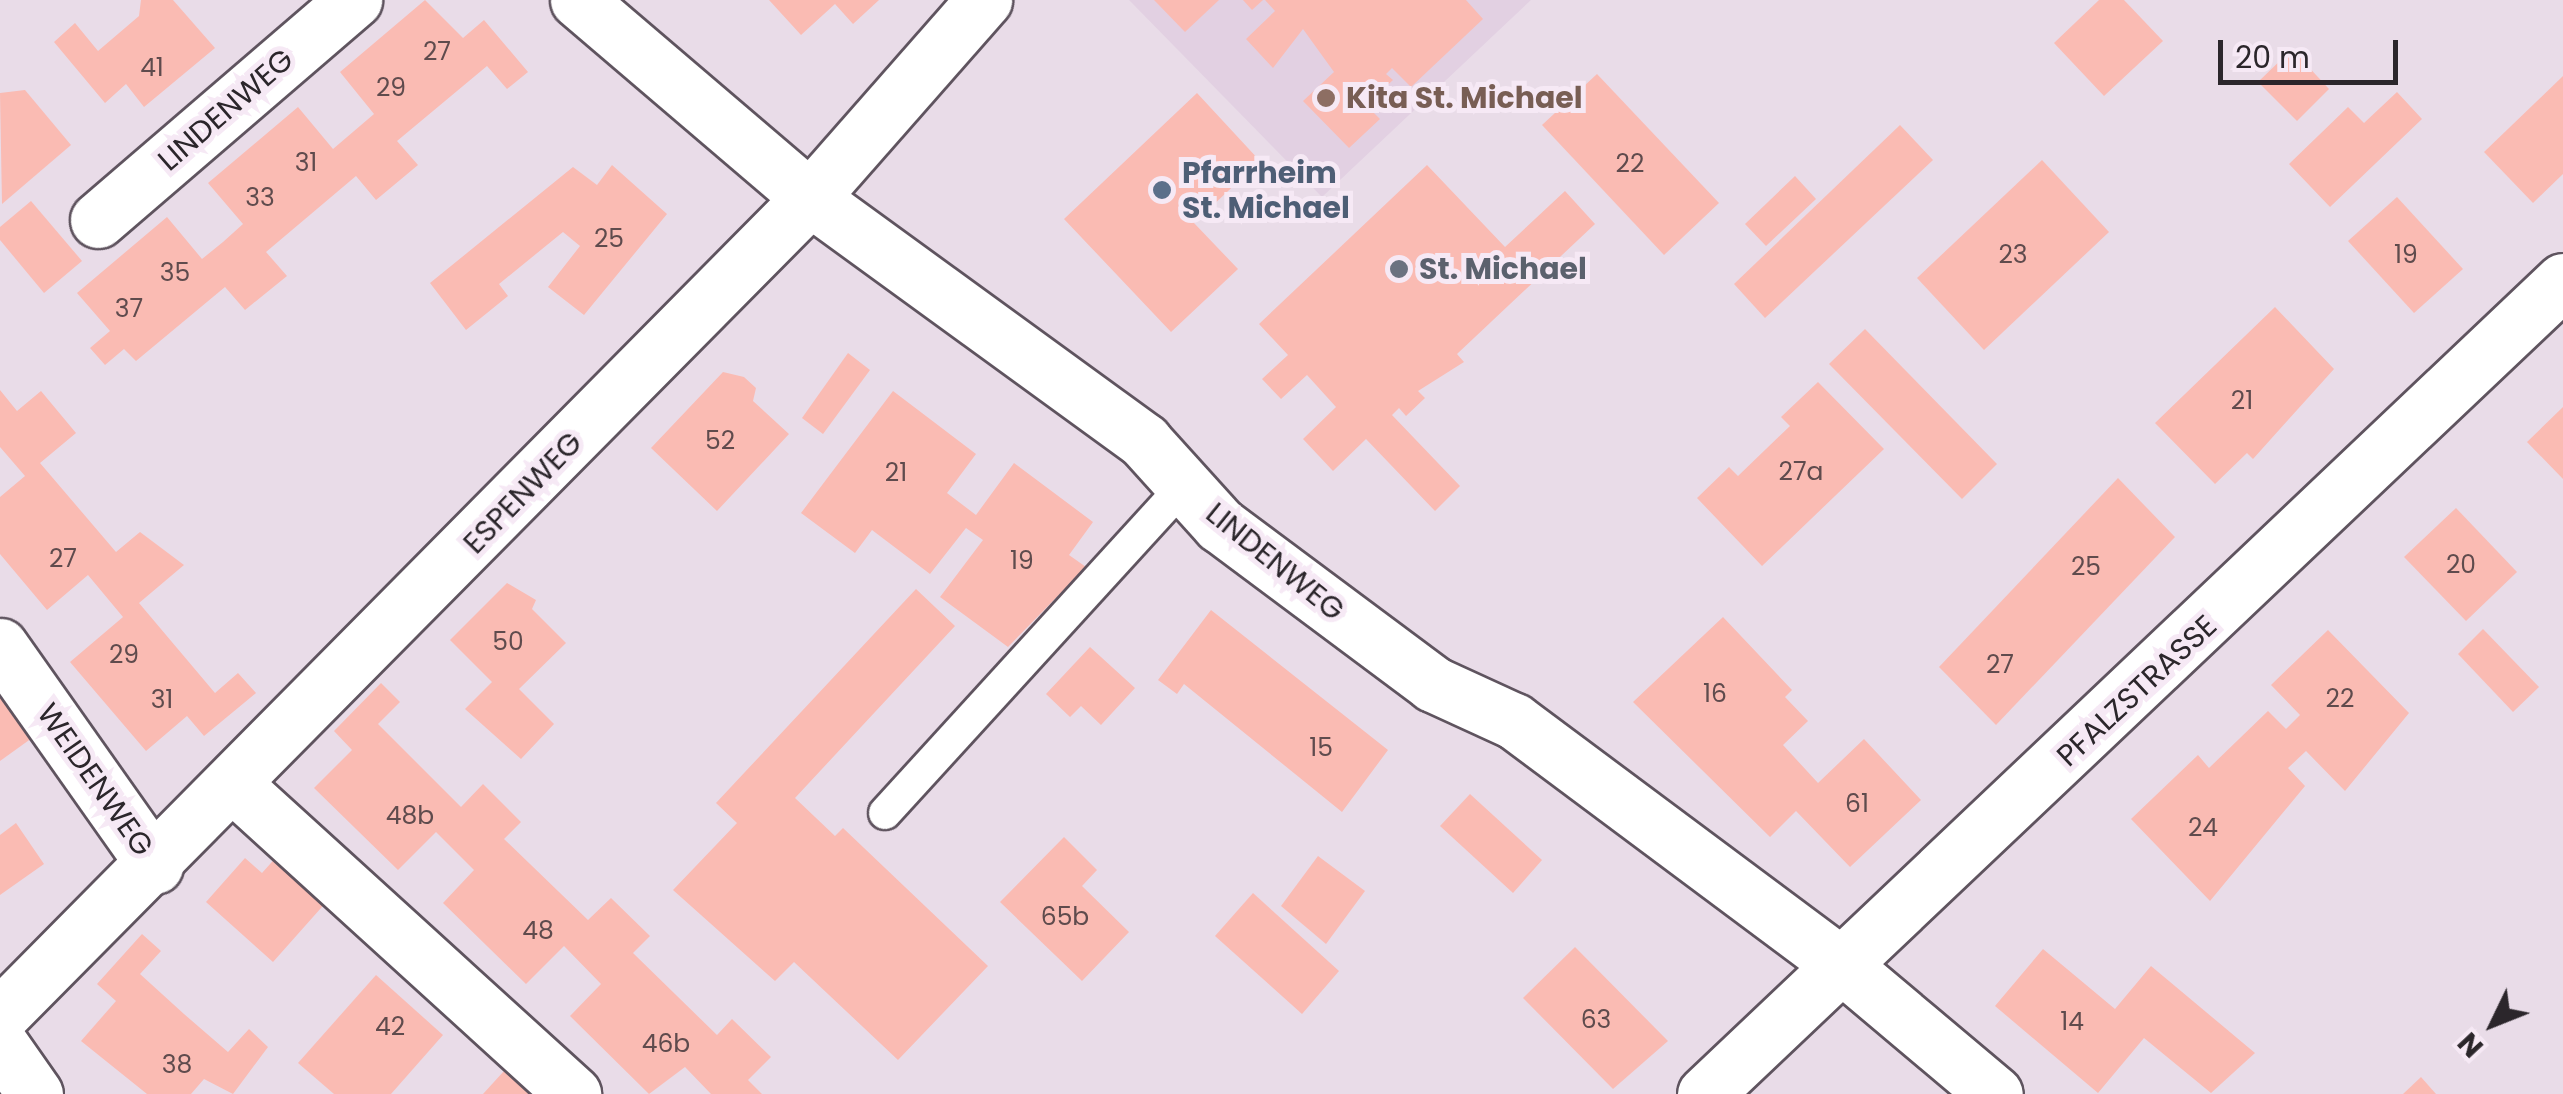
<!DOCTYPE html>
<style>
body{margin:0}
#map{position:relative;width:2563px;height:1094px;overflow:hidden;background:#e9dce8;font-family:Poppins,sans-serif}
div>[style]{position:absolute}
.built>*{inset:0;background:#e2d0e2}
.building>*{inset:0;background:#fabbb3}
.roads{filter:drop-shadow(2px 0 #5f545f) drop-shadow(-2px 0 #5f545f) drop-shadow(0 2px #5f545f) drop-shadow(0 -2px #5f545f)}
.service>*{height:32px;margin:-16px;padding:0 16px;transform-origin:16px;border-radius:16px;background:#fff}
.minor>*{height:55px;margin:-27.5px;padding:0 27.5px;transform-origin:27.5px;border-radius:27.5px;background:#fff}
.dots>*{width:28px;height:28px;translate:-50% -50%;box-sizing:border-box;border:5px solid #f6e9f5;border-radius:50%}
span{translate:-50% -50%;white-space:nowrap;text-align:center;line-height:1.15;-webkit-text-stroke:10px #f6e9f5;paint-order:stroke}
.number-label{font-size:25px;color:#5f4b4d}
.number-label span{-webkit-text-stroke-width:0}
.education-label{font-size:30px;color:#785e54;font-weight:700}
.left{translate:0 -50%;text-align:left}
.street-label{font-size:30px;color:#2b262b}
.service-label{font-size:30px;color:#4e5e75;font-weight:700}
.worship-label{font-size:30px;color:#5b616d;font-weight:700}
.north{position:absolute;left:2443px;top:974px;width:100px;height:100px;-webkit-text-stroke:8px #f6e9f5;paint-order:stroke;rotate:227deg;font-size:28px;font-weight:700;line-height:40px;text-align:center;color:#2b262b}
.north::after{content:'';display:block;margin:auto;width:35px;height:45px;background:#2b262b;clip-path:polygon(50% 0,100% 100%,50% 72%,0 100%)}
.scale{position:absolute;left:2218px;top:40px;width:180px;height:45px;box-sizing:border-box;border:5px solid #2b262b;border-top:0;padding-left:12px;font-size:30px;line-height:35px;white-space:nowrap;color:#2b262b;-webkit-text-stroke:8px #f6e9f5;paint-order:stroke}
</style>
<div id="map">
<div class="built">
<div style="clip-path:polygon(1129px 0,1531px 0,1322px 197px)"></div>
</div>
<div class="building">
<div style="clip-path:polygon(141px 0,173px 0,215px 48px,144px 107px,126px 84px,105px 103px,54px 42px,75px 23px,98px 51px,139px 16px)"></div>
<div style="clip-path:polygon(425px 0,463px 38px,484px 20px,528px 72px,507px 89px,487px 66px,397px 141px,418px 165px,376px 200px,356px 176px,266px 252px,287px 276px,245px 310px,225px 287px,136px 361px,124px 349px,105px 365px,90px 348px,110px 331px,77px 293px,167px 217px,202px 259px,223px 242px,243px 224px,208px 183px,298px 107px,333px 149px,374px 114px,340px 72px)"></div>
<div style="clip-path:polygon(769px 0,879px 0,853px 24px,835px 4px,801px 35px)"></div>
<div style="clip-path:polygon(1154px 0,1219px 0,1185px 32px)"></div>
<div style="clip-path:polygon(1243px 0,1263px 0,1252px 10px)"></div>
<div style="clip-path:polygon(1265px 0,1466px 0,1483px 19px,1411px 87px,1392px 68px,1386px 74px,1393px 80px,1366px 105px,1380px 119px,1349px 148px,1303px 101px,1334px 72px,1303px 29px,1273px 68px,1246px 39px,1275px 11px)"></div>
<div style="clip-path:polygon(2099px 0,2124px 0,2163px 41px,2104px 96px,2054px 43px)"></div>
<div style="clip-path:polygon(2292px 49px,2329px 89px,2297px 121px,2258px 82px)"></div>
<div style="clip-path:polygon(1597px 74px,1719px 203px,1664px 255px,1542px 125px)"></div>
<div style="clip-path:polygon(2563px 76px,2563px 174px,2533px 203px,2484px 152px)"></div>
<div style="clip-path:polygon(25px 90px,71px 145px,2px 204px,0 93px)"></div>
<div style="clip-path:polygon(2397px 92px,2422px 119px,2330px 207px,2289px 164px,2348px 107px,2364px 123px)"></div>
<div style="clip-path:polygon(1197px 93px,1260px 161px,1194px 223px,1238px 269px,1171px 332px,1064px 219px)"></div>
<div style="clip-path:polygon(1900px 125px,1933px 160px,1765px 318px,1734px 284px)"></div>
<div style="clip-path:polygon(2042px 160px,2109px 232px,1984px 350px,1917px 278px)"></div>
<div style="clip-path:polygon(612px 165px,667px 214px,584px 315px,548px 287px,580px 246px,563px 232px,499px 284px,508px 296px,466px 330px,430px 283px,573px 167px,597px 185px)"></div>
<div style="clip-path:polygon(1427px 165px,1505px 247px,1565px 191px,1595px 224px,1457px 354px,1464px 362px,1418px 391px,1425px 398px,1406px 416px,1399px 408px,1392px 415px,1460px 486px,1435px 511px,1366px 439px,1333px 471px,1303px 439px,1336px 407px,1307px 375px,1281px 399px,1262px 379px,1288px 355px,1259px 324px)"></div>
<div style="clip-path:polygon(1795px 176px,1816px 199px,1766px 246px,1745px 224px)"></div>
<div style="clip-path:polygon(2397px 197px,2463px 269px,2414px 313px,2348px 241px)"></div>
<div style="clip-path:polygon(31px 201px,82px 261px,44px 293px,0 240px,0 227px)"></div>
<div style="clip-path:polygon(2275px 307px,2334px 369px,2253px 459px,2247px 453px,2215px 484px,2155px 423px)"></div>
<div style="clip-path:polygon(1865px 329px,1997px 464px,1962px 499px,1829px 364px)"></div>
<div style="clip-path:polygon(848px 353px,870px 370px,823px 434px,802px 418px)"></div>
<div style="clip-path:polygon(723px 372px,744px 377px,756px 388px,753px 401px,789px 434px,717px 511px,651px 448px)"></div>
<div style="clip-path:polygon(1818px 382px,1884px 449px,1762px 566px,1697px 498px,1729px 467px,1738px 476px,1790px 426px,1781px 417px)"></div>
<div style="clip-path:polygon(0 390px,17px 411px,41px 391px,76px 433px,40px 463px,116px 552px,140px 532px,184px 565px,139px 603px,215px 693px,238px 673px,256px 693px,204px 736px,187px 716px,146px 751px,70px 662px,123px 617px,88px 575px,47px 610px,0 554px,0 497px,25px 476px,0 447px)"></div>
<div style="clip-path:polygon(893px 391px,976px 454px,947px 493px,976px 515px,1014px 463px,1093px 522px,1069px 555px,1086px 567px,1008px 647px,940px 597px,983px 540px,966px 528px,930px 574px,872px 530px,855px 553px,801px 513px)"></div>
<div style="clip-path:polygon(2563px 407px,2563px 479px,2527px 442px)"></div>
<div style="clip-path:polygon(2118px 478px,2175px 537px,1996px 725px,1939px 667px)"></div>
<div style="clip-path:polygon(2456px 508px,2517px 572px,2466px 621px,2404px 557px)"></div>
<div style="clip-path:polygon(507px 583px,536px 600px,532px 609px,566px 643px,519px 689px,554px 724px,521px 759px,465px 709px,492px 682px,450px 640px)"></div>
<div style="clip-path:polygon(916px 589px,955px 626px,795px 798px,835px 836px,843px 828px,988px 966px,898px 1060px,794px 962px,775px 981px,673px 890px,737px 823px,716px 803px)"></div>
<div style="clip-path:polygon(1211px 610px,1388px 750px,1342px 812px,1184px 684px,1177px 694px,1158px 680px)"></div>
<div style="clip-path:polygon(1723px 617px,1792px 690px,1785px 697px,1808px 721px,1783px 745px,1818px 783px,1864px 739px,1921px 800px,1850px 867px,1796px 811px,1770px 837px,1633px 702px)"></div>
<div style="clip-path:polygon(2483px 629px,2539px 687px,2513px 712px,2458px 654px)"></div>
<div style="clip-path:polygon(2328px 630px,2409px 713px,2345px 791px,2306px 751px,2288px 768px,2305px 786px,2210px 901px,2131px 819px,2198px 755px,2209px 768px,2268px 711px,2286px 729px,2300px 715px,2271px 685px)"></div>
<div style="clip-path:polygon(1090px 647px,1135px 688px,1101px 725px,1081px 706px,1070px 717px,1046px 694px)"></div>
<div style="clip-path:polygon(381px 683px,400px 702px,378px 724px,461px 807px,483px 784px,521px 822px,504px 839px,588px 920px,611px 898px,650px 936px,633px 953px,717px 1035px,732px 1019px,771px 1057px,748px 1080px,762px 1094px,711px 1094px,685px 1067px,649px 1094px,570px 1016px,601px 984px,564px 946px,526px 984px,443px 903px,474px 870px,436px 832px,398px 870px,314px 788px,352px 750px,334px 731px)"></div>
<div style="clip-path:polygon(0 693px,32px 738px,0 761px)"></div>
<div style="clip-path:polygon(1470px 794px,1542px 860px,1513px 893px,1440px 826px)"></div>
<div style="clip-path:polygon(16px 823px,44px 864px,0 895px,0 835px)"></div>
<div style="clip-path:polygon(1064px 837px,1097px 870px,1082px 886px,1129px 932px,1082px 981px,1000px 902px)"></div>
<div style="clip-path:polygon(279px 854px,329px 899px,273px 962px,206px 902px,245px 858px,262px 873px)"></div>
<div style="clip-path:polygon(1318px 856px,1365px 891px,1326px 944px,1281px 906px)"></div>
<div style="clip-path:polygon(1253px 893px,1339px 971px,1302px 1014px,1215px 936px)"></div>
<div style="clip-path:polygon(142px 934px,161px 951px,140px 974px,184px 1014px,228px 1052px,249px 1029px,268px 1047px,233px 1094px,204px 1079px,191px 1094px,147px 1094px,81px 1041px,116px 1001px,97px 984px)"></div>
<div style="clip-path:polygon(1575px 947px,1668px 1041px,1613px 1089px,1523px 998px)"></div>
<div style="clip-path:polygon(2043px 949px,2115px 1009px,2151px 966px,2255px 1053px,2211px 1093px,2144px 1038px,2098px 1093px,1995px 1006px)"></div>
<div style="clip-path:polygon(376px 975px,443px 1035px,391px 1094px,334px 1094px,298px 1063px)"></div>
<div style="clip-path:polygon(504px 1071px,522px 1087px,530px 1094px,483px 1094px)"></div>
<div style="clip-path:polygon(2421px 1077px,2436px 1094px,2403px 1094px)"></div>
</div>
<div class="roads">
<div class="service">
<div style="left:885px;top:813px;width:445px;rotate:-47.6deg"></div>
</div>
<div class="minor">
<div style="left:578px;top:0;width:305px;rotate:40.5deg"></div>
<div style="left:810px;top:198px;width:413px;rotate:36deg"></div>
<div style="left:1144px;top:441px;width:113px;rotate:47.9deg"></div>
<div style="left:1220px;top:525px;width:266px;rotate:36.7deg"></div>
<div style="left:1433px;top:684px;width:89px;rotate:24.6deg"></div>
<div style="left:1514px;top:721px;width:412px;rotate:36.7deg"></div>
<div style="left:1844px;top:967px;width:197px;rotate:40.1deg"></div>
<div style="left:98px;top:220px;width:338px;rotate:-40.7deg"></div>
<div style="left:0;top:646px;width:269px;rotate:54.8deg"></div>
<div style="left:236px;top:787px;width:456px;rotate:42.3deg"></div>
<div style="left:0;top:1016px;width:1151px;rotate:-45.28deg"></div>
<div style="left:810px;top:198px;width:264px;rotate:-48.7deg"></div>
<div style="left:0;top:1044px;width:61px;rotate:55deg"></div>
<div style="left:1705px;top:1094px;width:1182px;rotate:-43.46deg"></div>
</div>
</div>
<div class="dots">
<div style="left:1326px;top:98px;background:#8d6e63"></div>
<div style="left:1162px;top:190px;background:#5c6f8a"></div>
<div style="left:1399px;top:269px;background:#6b7280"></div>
</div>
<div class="number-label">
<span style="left:437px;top:52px">27</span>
<span style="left:152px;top:68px">41</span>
<span style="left:391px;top:88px">29</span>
<span style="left:306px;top:163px">31</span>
<span style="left:1630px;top:164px">22</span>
<span style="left:260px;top:198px">33</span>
<span style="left:609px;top:239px">25</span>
<span style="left:2013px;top:255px">23</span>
<span style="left:2406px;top:255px">19</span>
<span style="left:175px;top:273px">35</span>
<span style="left:129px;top:309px">37</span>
<span style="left:2242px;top:401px">21</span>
<span style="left:720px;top:441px">52</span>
<span style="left:1801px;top:472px">27a</span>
<span style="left:896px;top:473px">21</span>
<span style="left:63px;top:559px">27</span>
<span style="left:1022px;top:561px">19</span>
<span style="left:2461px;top:565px">20</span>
<span style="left:2086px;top:567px">25</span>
<span style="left:508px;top:642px">50</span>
<span style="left:124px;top:655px">29</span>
<span style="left:2000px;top:665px">27</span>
<span style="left:1715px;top:694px">16</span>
<span style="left:2340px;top:699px">22</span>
<span style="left:162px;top:700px">31</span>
<span style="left:1321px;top:748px">15</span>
<span style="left:1857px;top:804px">61</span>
<span style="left:410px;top:816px">48b</span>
<span style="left:2203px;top:828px">24</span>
<span style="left:1065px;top:917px">65b</span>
<span style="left:538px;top:931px">48</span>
<span style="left:1596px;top:1020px">63</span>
<span style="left:2072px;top:1022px">14</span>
<span style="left:390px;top:1027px">42</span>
<span style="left:666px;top:1044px">46b</span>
<span style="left:177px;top:1065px">38</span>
</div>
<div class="education-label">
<span class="left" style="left:1346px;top:98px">Kita St. Michael</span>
</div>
<div class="street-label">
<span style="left:226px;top:110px;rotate:-41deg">LINDENWEG</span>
<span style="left:523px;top:493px;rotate:-46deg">ESPENWEG</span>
<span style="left:1275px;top:562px;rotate:39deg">LINDENWEG</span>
<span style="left:2137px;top:691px;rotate:-43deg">PFALZSTRASSE</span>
<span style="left:95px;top:780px;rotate:55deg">WEIDENWEG</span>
</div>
<div class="service-label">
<span class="left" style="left:1182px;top:190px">Pfarrheim<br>St. Michael</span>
</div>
<div class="worship-label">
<span class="left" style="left:1419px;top:269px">St. Michael</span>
</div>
<div class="north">N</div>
<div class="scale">20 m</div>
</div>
